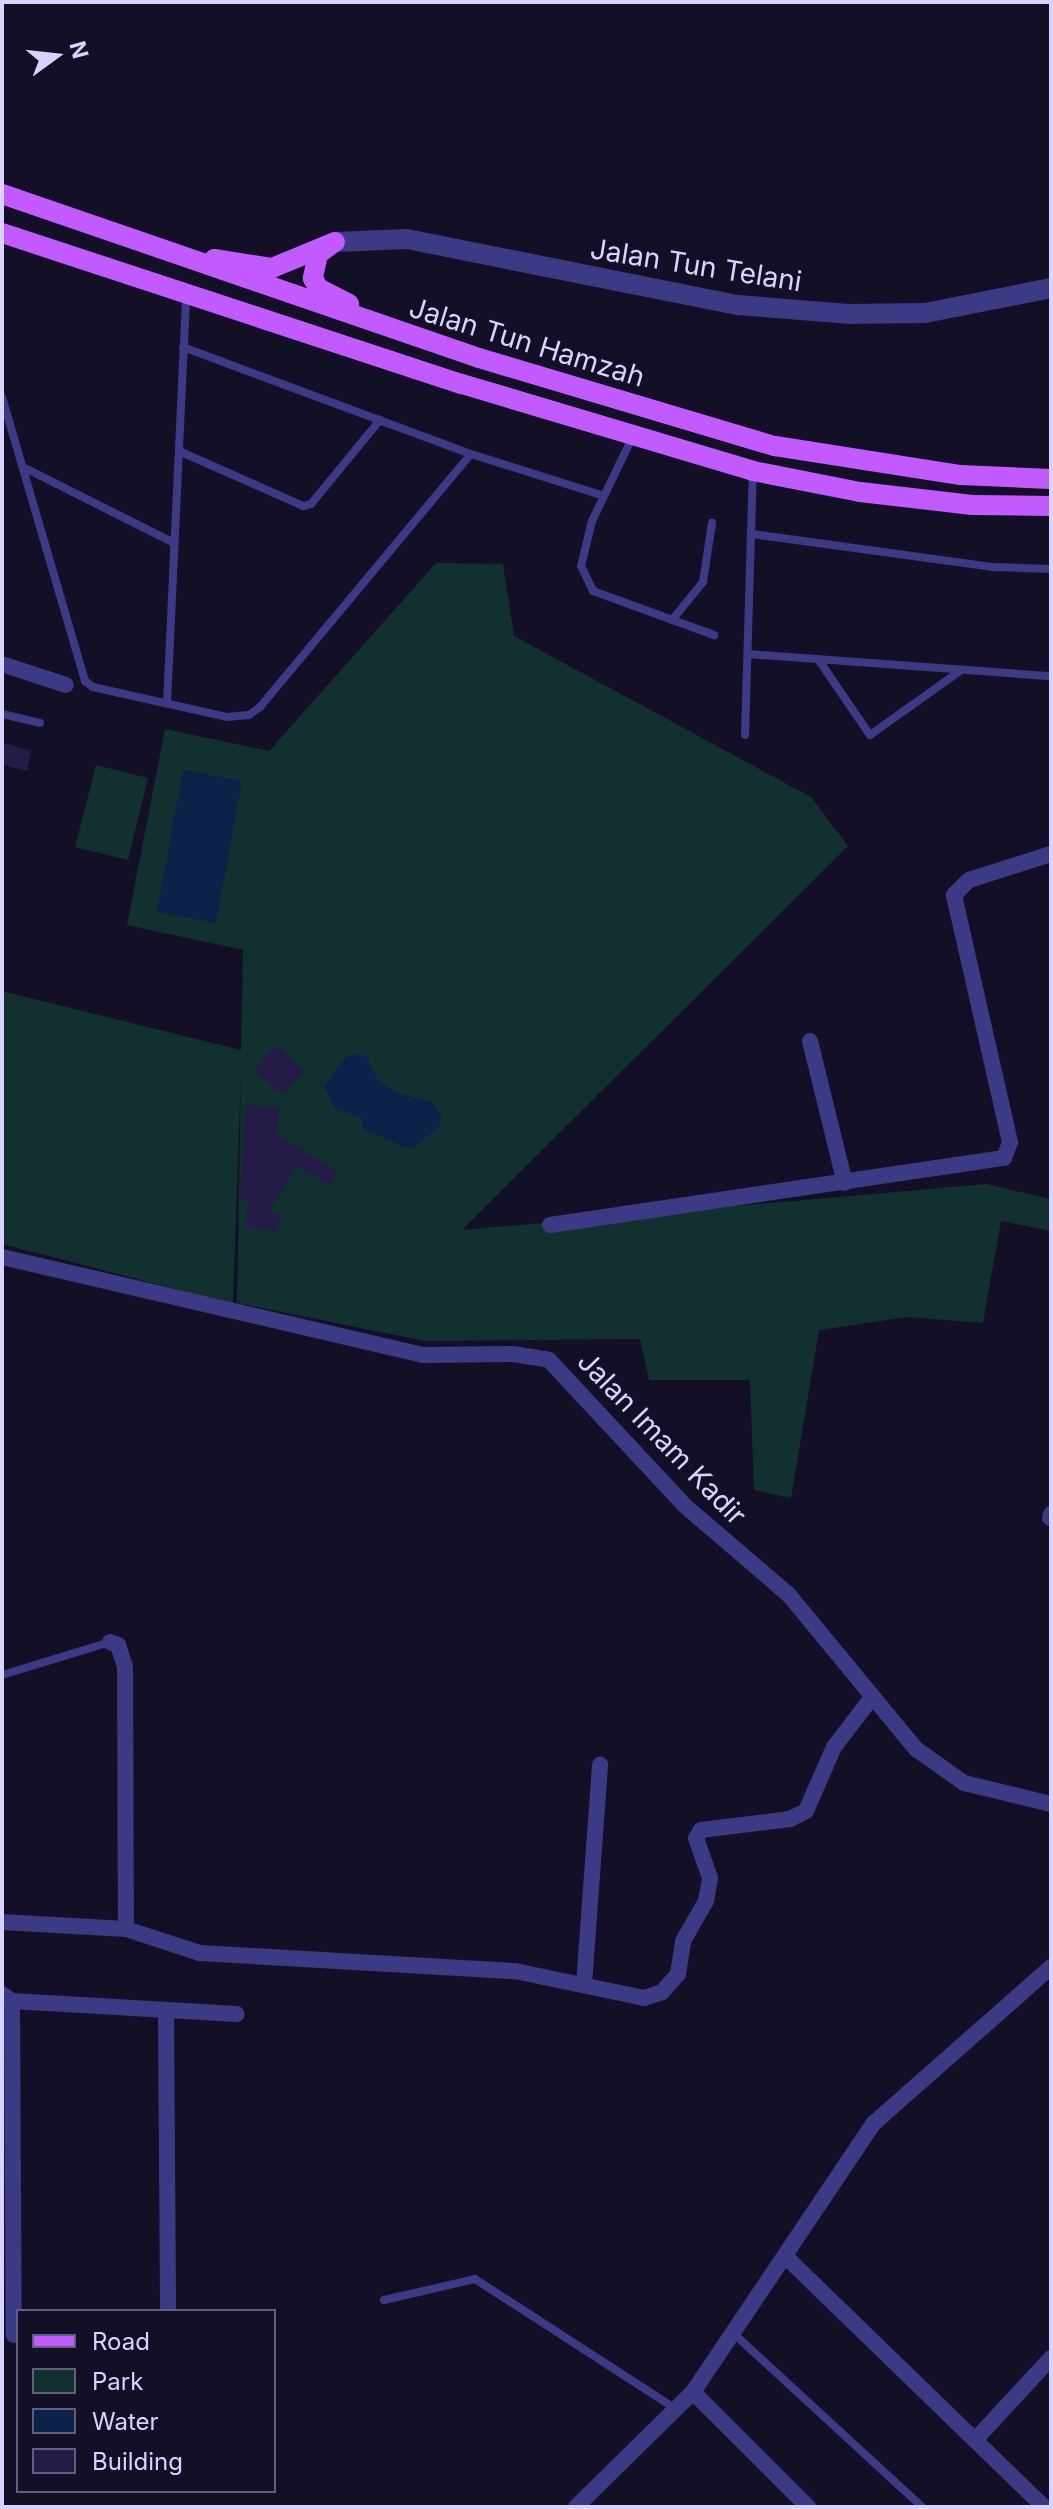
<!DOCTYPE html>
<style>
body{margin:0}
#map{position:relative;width:1053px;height:2509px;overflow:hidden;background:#130f26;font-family:Inter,sans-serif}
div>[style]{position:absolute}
.green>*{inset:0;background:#12302f}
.water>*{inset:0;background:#0c2248}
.building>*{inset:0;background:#241b47}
.service>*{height:8px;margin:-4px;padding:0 4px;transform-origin:4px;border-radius:4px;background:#3d3a85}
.minor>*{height:16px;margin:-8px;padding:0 8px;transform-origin:8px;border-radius:8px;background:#3d3a85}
.tertiary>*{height:20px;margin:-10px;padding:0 10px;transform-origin:10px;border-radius:10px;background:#3d3a85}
.primary>*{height:20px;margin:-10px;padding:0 10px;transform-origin:10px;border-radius:10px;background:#c25bff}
span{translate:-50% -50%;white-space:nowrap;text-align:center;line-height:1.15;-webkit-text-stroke:7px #130f26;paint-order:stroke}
.street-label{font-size:28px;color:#d9d4ff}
.frame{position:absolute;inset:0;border:4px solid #d9d4ff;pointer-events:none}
.legend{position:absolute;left:16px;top:2309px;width:260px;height:184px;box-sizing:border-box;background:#130f26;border:2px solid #625e7d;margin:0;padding:10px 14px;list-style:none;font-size:24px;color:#d9d4ff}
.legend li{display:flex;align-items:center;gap:16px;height:40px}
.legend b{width:40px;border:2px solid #625e7d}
.north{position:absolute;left:16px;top:16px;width:80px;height:80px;-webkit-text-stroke:6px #130f26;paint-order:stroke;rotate:75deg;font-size:22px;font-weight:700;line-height:32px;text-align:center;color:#d9d4ff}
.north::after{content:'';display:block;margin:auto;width:28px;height:36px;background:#d9d4ff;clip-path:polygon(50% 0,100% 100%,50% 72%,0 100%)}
</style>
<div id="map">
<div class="green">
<div style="clip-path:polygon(436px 563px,503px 564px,514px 636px,811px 797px,848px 846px,462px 1230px,986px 1184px,1051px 1199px,1051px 1231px,1001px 1221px,983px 1323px,908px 1317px,819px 1330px,791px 1498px,754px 1490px,750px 1380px,649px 1380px,640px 1339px,425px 1341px,237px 1303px,241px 1072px,233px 1304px,2px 1244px,2px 991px,241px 1050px,243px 950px,127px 925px,165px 729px,269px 751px)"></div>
<div style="clip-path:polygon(96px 765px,148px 778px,128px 860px,75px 847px)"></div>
</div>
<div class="water">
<div style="clip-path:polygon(183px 770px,242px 781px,216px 923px,157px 912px)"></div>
<div style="clip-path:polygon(354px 1054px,367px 1057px,378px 1080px,396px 1092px,432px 1103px,442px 1115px,439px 1127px,411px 1149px,362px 1129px,362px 1118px,335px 1109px,324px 1087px,344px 1059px)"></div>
</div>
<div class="building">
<div style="clip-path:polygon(2px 742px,31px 751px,27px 771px,2px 765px)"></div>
<div style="clip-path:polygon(276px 1045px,304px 1071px,282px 1095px,254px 1070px)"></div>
<div style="clip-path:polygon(246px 1105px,278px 1108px,276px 1135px,337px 1171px,329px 1184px,297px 1165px,269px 1211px,280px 1213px,277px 1231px,244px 1227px,248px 1199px,240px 1199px)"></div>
</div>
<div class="service">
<div style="left:183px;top:347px;width:307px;rotate:20.4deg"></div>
<div style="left:471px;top:454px;width:139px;rotate:17.5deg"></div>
<div style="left:2px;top:397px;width:296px;rotate:73.7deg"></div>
<div style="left:85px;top:681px;width:10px;rotate:37deg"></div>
<div style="left:93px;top:687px;width:137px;rotate:12.6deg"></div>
<div style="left:227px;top:717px;width:22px;rotate:-5deg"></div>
<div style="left:249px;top:715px;width:14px;rotate:-36deg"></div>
<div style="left:260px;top:707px;width:329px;rotate:-50.2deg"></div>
<div style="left:632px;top:438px;width:92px;rotate:115.7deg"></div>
<div style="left:592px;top:521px;width:46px;rotate:103.7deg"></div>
<div style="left:581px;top:566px;width:28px;rotate:64deg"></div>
<div style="left:593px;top:591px;width:129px;rotate:20deg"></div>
<div style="left:179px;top:451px;width:136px;rotate:23.9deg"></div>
<div style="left:303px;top:506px;width:8px;rotate:-14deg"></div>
<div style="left:311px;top:504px;width:109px;rotate:-50.6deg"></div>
<div style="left:27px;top:469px;width:165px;rotate:26.7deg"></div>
<div style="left:752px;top:534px;width:242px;rotate:7.8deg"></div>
<div style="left:992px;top:567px;width:59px;rotate:1.9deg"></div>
<div style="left:672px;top:620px;width:49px;rotate:-50.8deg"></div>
<div style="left:703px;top:582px;width:60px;rotate:-81.3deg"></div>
<div style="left:748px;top:654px;width:304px;rotate:4.2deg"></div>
<div style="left:818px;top:659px;width:92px;rotate:55.6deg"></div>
<div style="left:870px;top:735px;width:110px;rotate:-35.4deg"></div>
<div style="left:167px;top:703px;width:407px;rotate:-87.3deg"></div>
<div style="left:2px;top:714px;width:39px;rotate:13deg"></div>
<div style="left:745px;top:735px;width:263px;rotate:-88.3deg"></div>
<div style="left:2px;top:1675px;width:113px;rotate:-17deg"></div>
<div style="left:384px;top:2300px;width:93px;rotate:-13deg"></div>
<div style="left:475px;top:2279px;width:239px;rotate:32.9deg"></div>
<div style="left:733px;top:2333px;width:257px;rotate:42.6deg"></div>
</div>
<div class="minor">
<div style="left:2px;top:664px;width:67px;rotate:18.2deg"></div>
<div style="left:810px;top:1041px;width:146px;rotate:76.2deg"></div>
<div style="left:550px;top:1225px;width:459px;rotate:-8.4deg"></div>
<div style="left:1004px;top:1158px;width:17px;rotate:-69deg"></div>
<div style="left:1010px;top:1142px;width:253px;rotate:-102.8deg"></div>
<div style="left:954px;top:895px;width:21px;rotate:-45deg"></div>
<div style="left:969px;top:880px;width:86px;rotate:-17.6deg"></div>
<div style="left:2px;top:1257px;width:431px;rotate:13.1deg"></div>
<div style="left:422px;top:1355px;width:91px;rotate:-0.6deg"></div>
<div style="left:513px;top:1354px;width:36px;rotate:9deg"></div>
<div style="left:549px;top:1360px;width:198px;rotate:47deg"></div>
<div style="left:684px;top:1505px;width:138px;rotate:40.6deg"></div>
<div style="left:789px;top:1595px;width:200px;rotate:50.5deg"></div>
<div style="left:916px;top:1749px;width:59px;rotate:35.3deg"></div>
<div style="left:964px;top:1783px;width:89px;rotate:13.6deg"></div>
<div style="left:1050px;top:1518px;width:4px;rotate:-76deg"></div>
<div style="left:110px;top:1642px;width:9px;rotate:21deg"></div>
<div style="left:118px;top:1645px;width:22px;rotate:72deg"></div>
<div style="left:125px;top:1666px;width:263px;rotate:89.8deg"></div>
<div style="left:2px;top:1922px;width:124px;rotate:3.2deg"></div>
<div style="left:126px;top:1929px;width:78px;rotate:18deg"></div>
<div style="left:200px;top:1953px;width:316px;rotate:3.3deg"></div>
<div style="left:515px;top:1971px;width:132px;rotate:11.8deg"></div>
<div style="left:644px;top:1998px;width:19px;rotate:-18deg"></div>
<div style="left:662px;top:1992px;width:24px;rotate:-48deg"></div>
<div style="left:678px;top:1974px;width:33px;rotate:-81deg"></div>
<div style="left:683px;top:1941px;width:46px;rotate:-60.1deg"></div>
<div style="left:706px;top:1901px;width:23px;rotate:-80deg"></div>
<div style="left:710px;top:1878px;width:42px;rotate:-109.3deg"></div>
<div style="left:696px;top:1838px;width:9px;rotate:-58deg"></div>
<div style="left:701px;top:1830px;width:90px;rotate:-7deg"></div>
<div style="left:790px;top:1819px;width:18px;rotate:-27deg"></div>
<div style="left:806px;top:1811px;width:70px;rotate:-66.4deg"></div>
<div style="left:834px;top:1747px;width:59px;rotate:-52.5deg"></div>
<div style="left:584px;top:1984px;width:220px;rotate:-85.8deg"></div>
<div style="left:2px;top:1994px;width:12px;rotate:35deg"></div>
<div style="left:12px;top:2001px;width:225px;rotate:3.3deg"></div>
<div style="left:12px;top:2001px;width:334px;rotate:89.7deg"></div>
<div style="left:166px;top:2012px;width:297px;rotate:89.6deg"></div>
<div style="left:786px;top:2257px;width:359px;rotate:44.1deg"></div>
<div style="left:693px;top:2392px;width:163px;rotate:45deg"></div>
<div style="left:975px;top:2440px;width:112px;rotate:-47.2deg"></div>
<div style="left:576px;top:2507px;width:164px;rotate:-44.5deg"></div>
<div style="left:693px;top:2392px;width:324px;rotate:-56.1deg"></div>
<div style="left:874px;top:2123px;width:236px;rotate:-41.4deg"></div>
</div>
<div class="tertiary">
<div style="left:335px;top:242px;width:72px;rotate:-2.4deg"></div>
<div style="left:407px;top:239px;width:338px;rotate:11.3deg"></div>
<div style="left:738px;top:305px;width:111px;rotate:4.6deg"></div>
<div style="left:849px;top:314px;width:76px;rotate:-0.8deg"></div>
<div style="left:925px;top:313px;width:128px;rotate:-11.2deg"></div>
</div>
<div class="primary">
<div style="left:2px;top:194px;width:504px;rotate:18.97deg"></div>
<div style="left:479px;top:358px;width:309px;rotate:16.6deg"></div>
<div style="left:775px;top:446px;width:188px;rotate:8.9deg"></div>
<div style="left:961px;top:475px;width:90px;rotate:2.5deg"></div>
<div style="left:2px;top:233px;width:484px;rotate:18.2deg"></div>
<div style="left:462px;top:384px;width:304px;rotate:16.6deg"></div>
<div style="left:753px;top:471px;width:109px;rotate:11.1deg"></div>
<div style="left:860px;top:492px;width:113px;rotate:6.6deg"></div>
<div style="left:972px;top:505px;width:79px;rotate:0.7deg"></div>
<div style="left:332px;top:244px;width:17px;rotate:144deg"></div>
<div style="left:318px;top:254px;width:25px;rotate:102deg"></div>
<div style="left:313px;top:278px;width:11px;rotate:63deg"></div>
<div style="left:318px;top:288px;width:35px;rotate:27deg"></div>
<div style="left:214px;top:259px;width:59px;rotate:8.8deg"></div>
<div style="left:272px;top:268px;width:68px;rotate:-22.4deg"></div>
</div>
<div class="street-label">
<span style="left:696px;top:265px;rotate:9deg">Jalan Tun Telani</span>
<span style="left:527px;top:342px;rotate:17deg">Jalan Tun Hamzah</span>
<span style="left:662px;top:1438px;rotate:46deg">Jalan Imam Kadir</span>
</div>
<div class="frame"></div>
<ul class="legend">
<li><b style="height:10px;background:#c25bff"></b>Road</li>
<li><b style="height:22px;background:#12302f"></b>Park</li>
<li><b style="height:22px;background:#0c2248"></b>Water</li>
<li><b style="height:22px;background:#241b47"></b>Building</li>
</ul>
<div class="north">N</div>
</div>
